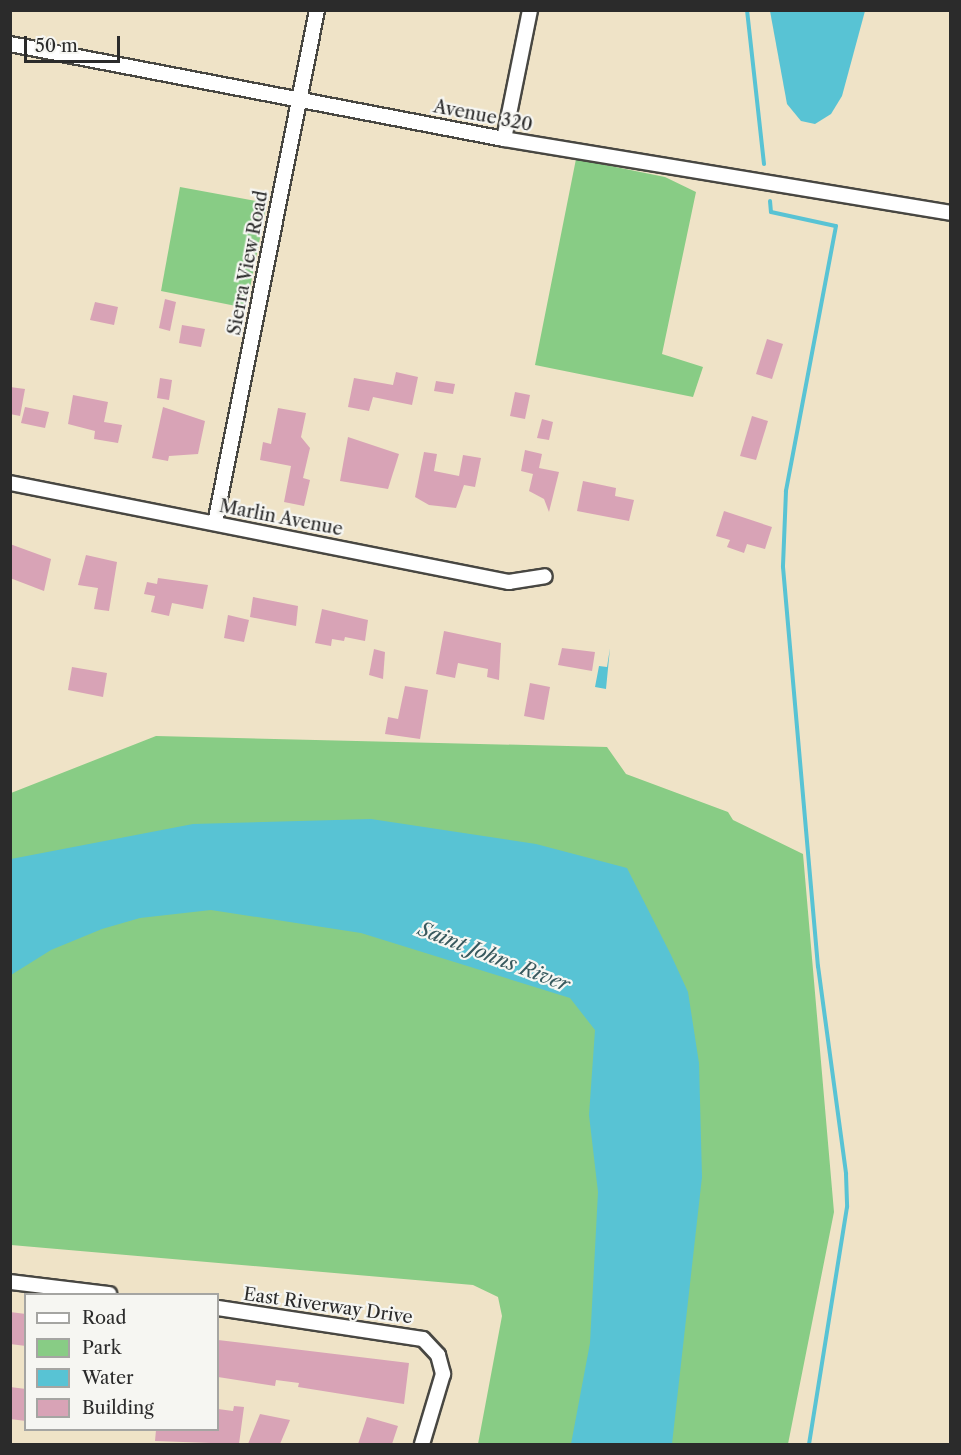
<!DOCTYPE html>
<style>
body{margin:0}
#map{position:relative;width:961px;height:1455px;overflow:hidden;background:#efe3c7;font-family:"Libre Caslon Text",serif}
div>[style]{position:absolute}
.green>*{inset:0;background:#88cc85}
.water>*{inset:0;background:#58c3d4}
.stream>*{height:4px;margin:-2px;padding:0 2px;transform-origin:2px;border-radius:2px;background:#58c3d4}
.building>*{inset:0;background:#d8a3b6}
.roads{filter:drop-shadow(2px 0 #484742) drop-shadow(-2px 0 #484742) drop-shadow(0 2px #484742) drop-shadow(0 -2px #484742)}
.minor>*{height:14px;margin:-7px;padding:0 7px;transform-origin:7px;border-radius:7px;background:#fff}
span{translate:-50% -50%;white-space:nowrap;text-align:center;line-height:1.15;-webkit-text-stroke:4.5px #f6f6f2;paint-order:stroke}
.street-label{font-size:18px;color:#2b2b2b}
.water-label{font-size:20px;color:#38595e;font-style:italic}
.frame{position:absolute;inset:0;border:12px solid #2b2b2b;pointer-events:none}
.legend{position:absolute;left:24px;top:1293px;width:195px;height:138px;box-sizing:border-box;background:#f6f6f2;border:2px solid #a5a5a2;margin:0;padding:8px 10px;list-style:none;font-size:18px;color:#2b2b2b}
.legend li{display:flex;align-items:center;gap:12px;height:30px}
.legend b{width:30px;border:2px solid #a5a5a2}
.scale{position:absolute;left:24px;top:36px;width:96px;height:27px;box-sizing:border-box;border:3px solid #2b2b2b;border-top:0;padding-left:8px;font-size:18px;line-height:21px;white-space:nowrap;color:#2b2b2b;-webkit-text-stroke:4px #f6f6f2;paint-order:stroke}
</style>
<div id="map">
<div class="green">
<div style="clip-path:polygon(576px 159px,665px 177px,696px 192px,662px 354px,703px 367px,693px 397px,535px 365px)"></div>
<div style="clip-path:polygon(180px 187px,267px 203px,246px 308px,161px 291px)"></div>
<div style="clip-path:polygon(156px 736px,607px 747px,626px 774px,728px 812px,733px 820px,803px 854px,834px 1212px,788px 1444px,478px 1444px,502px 1316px,498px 1297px,473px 1285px,11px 1245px,11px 793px)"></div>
</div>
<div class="water">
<div style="clip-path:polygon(770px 11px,865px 11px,842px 96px,831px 114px,815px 124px,801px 121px,787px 104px)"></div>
<div style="clip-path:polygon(610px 648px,606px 689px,595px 687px,599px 666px,607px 667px)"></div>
<div style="clip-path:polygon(371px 819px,536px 844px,627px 868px,671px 955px,688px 992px,699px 1063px,702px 1177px,672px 1444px,571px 1444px,590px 1343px,598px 1192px,589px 1115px,595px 1030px,570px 998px,361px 933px,211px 910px,140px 918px,102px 929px,51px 950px,11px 975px,11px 859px,193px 824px)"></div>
</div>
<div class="stream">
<div style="left:747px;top:10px;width:155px;rotate:83.7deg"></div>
<div style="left:770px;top:201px;width:11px;rotate:85deg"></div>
<div style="left:771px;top:212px;width:66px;rotate:12.2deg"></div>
<div style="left:836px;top:226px;width:270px;rotate:100.7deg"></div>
<div style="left:786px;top:491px;width:76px;rotate:92.3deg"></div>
<div style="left:783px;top:567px;width:401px;rotate:85deg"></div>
<div style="left:818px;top:966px;width:210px;rotate:82.3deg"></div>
<div style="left:846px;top:1174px;width:33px;rotate:88deg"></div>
<div style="left:847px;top:1207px;width:240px;rotate:99.1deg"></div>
</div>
<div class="building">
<div style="clip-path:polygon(165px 299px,176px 302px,170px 331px,159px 328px)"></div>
<div style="clip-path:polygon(95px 302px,118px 307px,114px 325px,90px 320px)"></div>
<div style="clip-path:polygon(182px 325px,205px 329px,201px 347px,179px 343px)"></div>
<div style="clip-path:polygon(767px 339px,783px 344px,772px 379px,756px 374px)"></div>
<div style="clip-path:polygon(396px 372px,418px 377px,412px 405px,373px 397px,369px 411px,348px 407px,354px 378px,393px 385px)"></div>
<div style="clip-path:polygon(160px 378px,172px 380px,169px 400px,157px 398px)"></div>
<div style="clip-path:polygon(436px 381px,455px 384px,453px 394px,434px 391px)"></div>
<div style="clip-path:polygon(10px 387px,25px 389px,20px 416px,10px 414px)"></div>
<div style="clip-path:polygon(515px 392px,530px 395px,525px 419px,510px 416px)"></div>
<div style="clip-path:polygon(73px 395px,108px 402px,104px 422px,122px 425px,118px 443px,94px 439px,95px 431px,68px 424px)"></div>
<div style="clip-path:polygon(25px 407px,49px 412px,45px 428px,21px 423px)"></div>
<div style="clip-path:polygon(163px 407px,205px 421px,198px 454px,169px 456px,168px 461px,152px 458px)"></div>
<div style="clip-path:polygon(278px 408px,306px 413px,301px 437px,310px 448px,303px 478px,310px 480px,304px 506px,284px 502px,291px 466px,260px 460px,263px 442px,271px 444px)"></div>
<div style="clip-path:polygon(752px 416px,768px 421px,756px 460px,740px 456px)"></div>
<div style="clip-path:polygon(542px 419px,553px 422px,549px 440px,537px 438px)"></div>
<div style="clip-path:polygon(348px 437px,399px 454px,388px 489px,340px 481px)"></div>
<div style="clip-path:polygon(525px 450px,542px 454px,539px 468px,559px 472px,549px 512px,544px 499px,529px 491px,533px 474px,521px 471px)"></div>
<div style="clip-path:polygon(424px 452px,437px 454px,434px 471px,459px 476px,463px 455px,481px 458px,475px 487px,464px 485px,456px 508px,429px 505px,415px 497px)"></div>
<div style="clip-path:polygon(583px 481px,616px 488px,615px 496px,634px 500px,629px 521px,577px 511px)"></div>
<div style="clip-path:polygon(724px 511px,772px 527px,765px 549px,747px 544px,744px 553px,727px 547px,730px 540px,716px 536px)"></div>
<div style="clip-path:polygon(10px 544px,51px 559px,44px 591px,10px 578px)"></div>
<div style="clip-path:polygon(86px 555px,117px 562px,109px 611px,94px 609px,98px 588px,78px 585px)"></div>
<div style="clip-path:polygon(158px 578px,208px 585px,203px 609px,172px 603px,169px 616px,151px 612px,155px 596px,144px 594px,147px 582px,157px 584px)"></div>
<div style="clip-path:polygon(253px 597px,298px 606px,296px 626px,250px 617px)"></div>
<div style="clip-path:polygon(322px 609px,368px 620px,365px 641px,345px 637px,344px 641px,332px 639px,331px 646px,315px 643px)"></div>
<div style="clip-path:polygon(228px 615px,249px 620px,244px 642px,224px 638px)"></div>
<div style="clip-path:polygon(444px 631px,501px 643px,499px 680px,487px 677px,488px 669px,458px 663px,455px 678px,436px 674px)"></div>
<div style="clip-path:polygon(562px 648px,595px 652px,592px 671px,558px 665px)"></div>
<div style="clip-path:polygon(374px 649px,385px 652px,383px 679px,369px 675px)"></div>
<div style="clip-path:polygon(72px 667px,107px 673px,103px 697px,68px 690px)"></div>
<div style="clip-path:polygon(530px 683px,550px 687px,544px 720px,524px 716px)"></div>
<div style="clip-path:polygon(405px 686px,428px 690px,420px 739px,385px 734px,388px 717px,398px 719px)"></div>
<div style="clip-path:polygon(10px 1312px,26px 1314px,26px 1346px,10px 1344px)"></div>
<div style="clip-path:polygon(218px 1340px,409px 1363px,404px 1404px,298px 1387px,299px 1383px,276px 1380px,275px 1386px,218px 1377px)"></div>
<div style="clip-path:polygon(10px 1387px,26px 1389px,26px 1421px,10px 1419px)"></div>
<div style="clip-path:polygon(234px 1406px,244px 1407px,239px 1444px,155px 1441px,156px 1430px,218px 1430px,218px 1409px,233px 1411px)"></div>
<div style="clip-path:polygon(260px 1414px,290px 1420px,280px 1444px,248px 1444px)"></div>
<div style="clip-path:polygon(367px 1417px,398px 1426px,392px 1444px,358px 1444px)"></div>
</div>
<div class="roads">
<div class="minor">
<div style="left:10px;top:44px;width:503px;rotate:10.89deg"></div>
<div style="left:504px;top:139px;width:452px;rotate:9.4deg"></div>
<div style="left:504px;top:139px;width:132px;rotate:-78.6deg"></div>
<div style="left:10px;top:483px;width:509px;rotate:11.22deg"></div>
<div style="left:509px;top:582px;width:36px;rotate:-9deg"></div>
<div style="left:215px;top:523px;width:523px;rotate:-78.75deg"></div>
<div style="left:10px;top:1282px;width:100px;rotate:6.9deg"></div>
<div style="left:218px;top:1308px;width:207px;rotate:8.6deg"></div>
<div style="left:423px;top:1339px;width:22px;rotate:47deg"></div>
<div style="left:438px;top:1355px;width:20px;rotate:75deg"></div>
<div style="left:443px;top:1374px;width:73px;rotate:106.7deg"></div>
</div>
</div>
<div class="street-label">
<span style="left:483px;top:116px;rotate:11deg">Avenue 320</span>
<span style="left:248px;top:263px;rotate:-79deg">Sierra View Road</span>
<span style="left:281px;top:518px;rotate:11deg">Marlin Avenue</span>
<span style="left:328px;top:1306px;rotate:8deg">East Riverway Drive</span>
</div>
<div class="water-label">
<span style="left:494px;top:957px;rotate:21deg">Saint Johns River</span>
</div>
<div class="frame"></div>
<ul class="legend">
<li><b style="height:8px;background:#fff"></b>Road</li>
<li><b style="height:16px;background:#88cc85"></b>Park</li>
<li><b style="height:16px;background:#58c3d4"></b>Water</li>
<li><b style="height:16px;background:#d8a3b6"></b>Building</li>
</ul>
<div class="scale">50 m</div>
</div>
